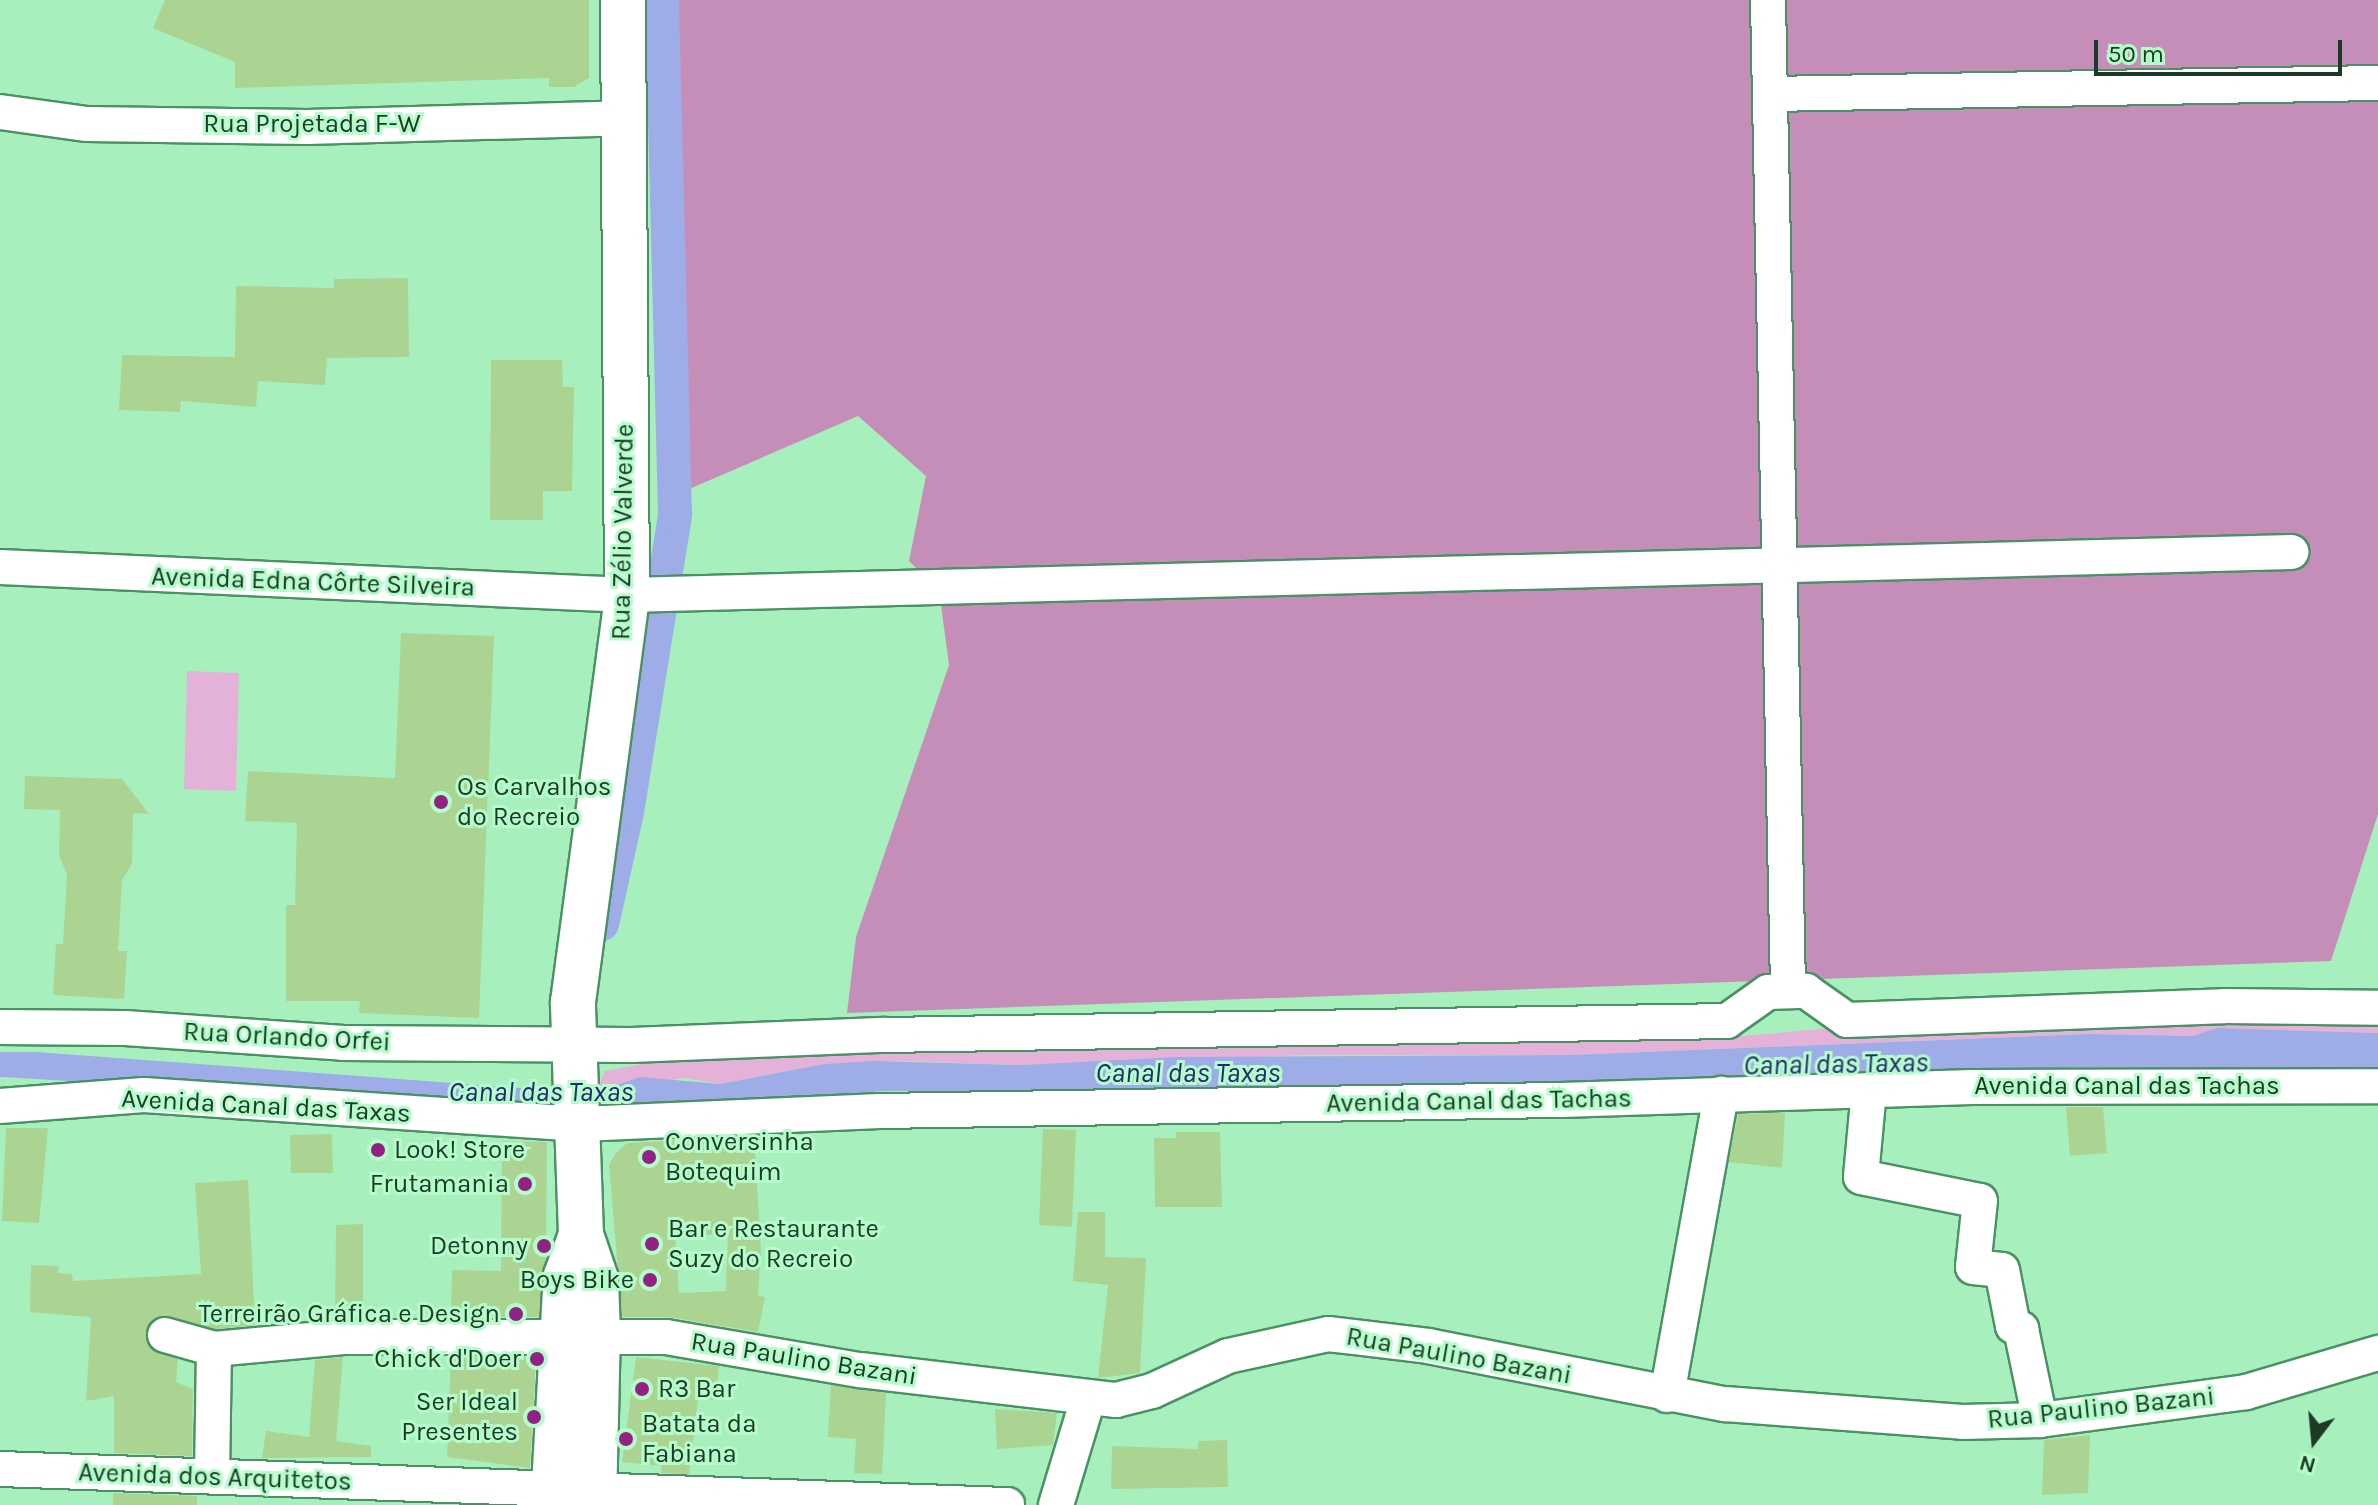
<!DOCTYPE html>
<meta charset="utf-8">
<style>
body{margin:0}
#map{position:relative;width:2378px;height:1505px;overflow:hidden;background:#a7f0be;font-family:Karla,sans-serif}
div>[style]{position:absolute}
.green>*{inset:0;background:#e4b2d9}
.forest>*{inset:0;background:#c58eb9}
.water>*{inset:0;background:#9eace8}
.canal>*{height:34px;margin:-17px;padding:0 17px;transform-origin:17px;border-radius:17px;background:#9eace8}
.building>*{inset:0;background:#abd492}
.roads{filter:drop-shadow(2px 0 #4a9164) drop-shadow(-2px 0 #4a9164) drop-shadow(0 2px #4a9164) drop-shadow(0 -2px #4a9164)}
.street>*{height:34px;margin:-17px;padding:0 17px;transform-origin:17px;border-radius:17px;background:#fff}
.secondary>*{height:44px;margin:-22px;padding:0 22px;transform-origin:22px;border-radius:22px;background:#fff}
.dots>*{width:22px;height:22px;translate:-50% -50%;box-sizing:border-box;border:4px solid #b4fdcb;border-radius:50%}
span{translate:-50% -50%;white-space:nowrap;text-align:center;line-height:1.15;-webkit-text-stroke:6px #b4fdcb;paint-order:stroke}
.street-label{font-size:26px;color:#1c3a26}
.poi-label{font-size:26px;color:#1c3a26}
.left{translate:0 -50%;text-align:left}
.right{translate:-100% -50%;text-align:right}
.water-label{font-size:28px;color:#252b71;font-style:italic}
.north{position:absolute;left:2274px;top:1401px;width:80px;height:80px;-webkit-text-stroke:6px #b4fdcb;paint-order:stroke;rotate:196deg;font-size:22px;font-weight:700;line-height:32px;text-align:center;color:#1c3a26}
.north::after{content:'';display:block;margin:auto;width:28px;height:36px;background:#1c3a26;clip-path:polygon(50% 0,100% 100%,50% 72%,0 100%)}
.scale{position:absolute;left:2094px;top:40px;width:248px;height:36px;box-sizing:border-box;border:4px solid #1c3a26;border-top:0;padding-left:10px;font-size:24px;line-height:28px;white-space:nowrap;color:#1c3a26;-webkit-text-stroke:6px #b4fdcb;paint-order:stroke}
</style>
<div id="map">
<div class="green">
<div style="clip-path:polygon(187px 671px,239px 673px,236px 791px,184px 789px)"></div>
<div style="clip-path:polygon(2378px 1021px,2378px 1033px,2217px 1028px,2193px 1036px,2089px 1034px,1572px 1055px,1306px 1055px,1021px 1065px,907px 1061px,824px 1064px,720px 1084px,684px 1078px,603px 1090px,599px 1085px,605px 1071px,643px 1064px,892px 1049px,1157px 1042px,1217px 1049px,1280px 1041px,1389px 1046px,1588px 1034px,1733px 1037px,1831px 1028px)"></div>
</div>
<div class="forest">
<div style="clip-path:polygon(674px 0,2378px 0,2378px 814px,2331px 961px,847px 1013px,856px 937px,949px 665px,939px 590px,909px 561px,926px 476px,858px 416px,687px 490px)"></div>
</div>
<div class="water">
<div style="clip-path:polygon(2217px 1028px,2378px 1033px,2378px 1070px,2077px 1067px,1330px 1091px,885px 1091px,643px 1106px,627px 1113px,0 1077px,0 1052px,36px 1052px,520px 1088px,603px 1090px,640px 1077px,720px 1084px,824px 1064px,875px 1061px,1021px 1065px,1179px 1057px,1572px 1055px,2089px 1034px,2193px 1036px)"></div>
</div>
<div class="canal">
<div style="left:602px;top:924px;width:115px;rotate:-77.4deg"></div>
<div style="left:627px;top:812px;width:302px;rotate:-80.8deg"></div>
<div style="left:675px;top:514px;width:514px;rotate:-91.45deg"></div>
</div>
<div class="building">
<div style="clip-path:polygon(165px 0,589px 0,589px 78px,574px 87px,549px 87px,549px 78px,235px 88px,235px 62px,153px 28px)"></div>
<div style="clip-path:polygon(408px 278px,409px 357px,327px 358px,325px 385px,258px 381px,256px 407px,181px 401px,180px 412px,119px 410px,122px 355px,235px 357px,236px 286px,334px 288px,334px 279px)"></div>
<div style="clip-path:polygon(491px 360px,562px 360px,563px 387px,574px 387px,572px 491px,543px 491px,543px 520px,490px 520px)"></div>
<div style="clip-path:polygon(401px 633px,494px 636px,479px 1018px,359px 1013px,360px 1001px,286px 1001px,286px 905px,295px 905px,297px 823px,245px 821px,248px 771px,395px 778px)"></div>
<div style="clip-path:polygon(25px 776px,122px 779px,149px 814px,133px 813px,132px 864px,122px 880px,118px 951px,127px 951px,124px 999px,53px 995px,56px 944px,63px 944px,67px 875px,59px 855px,60px 810px,24px 809px)"></div>
<div style="clip-path:polygon(2066px 1107px,2103px 1107px,2107px 1153px,2070px 1156px)"></div>
<div style="clip-path:polygon(1785px 1113px,1782px 1168px,1729px 1162px,1738px 1114px)"></div>
<div style="clip-path:polygon(6px 1128px,48px 1128px,39px 1223px,2px 1221px)"></div>
<div style="clip-path:polygon(1043px 1129px,1076px 1130px,1072px 1227px,1039px 1225px)"></div>
<div style="clip-path:polygon(1176px 1132px,1220px 1132px,1222px 1207px,1155px 1207px,1154px 1138px,1176px 1138px)"></div>
<div style="clip-path:polygon(332px 1134px,333px 1173px,291px 1173px,290px 1135px)"></div>
<div style="clip-path:polygon(evenodd,754px 1136px,761px 1251px,758px 1296px,765px 1297px,758px 1332px,669px 1317px,622px 1317px,609px 1165px,616px 1153px,627px 1143px,754px 1136px,728px 1234px,726px 1291px,679px 1293px,675px 1236px,728px 1234px)"></div>
<div style="clip-path:polygon(502px 1141px,547px 1142px,546px 1257px,539px 1317px,451px 1317px,452px 1270px,501px 1271px)"></div>
<div style="clip-path:polygon(248px 1180px,255px 1325px,216px 1329px,161px 1316px,146px 1330px,151px 1349px,178px 1359px,176px 1382px,193px 1389px,192px 1456px,114px 1453px,114px 1396px,86px 1401px,91px 1317px,30px 1312px,31px 1265px,59px 1266px,58px 1273px,72px 1274px,73px 1281px,201px 1274px,195px 1183px)"></div>
<div style="clip-path:polygon(1078px 1212px,1105px 1212px,1105px 1257px,1146px 1258px,1140px 1373px,1098px 1378px,1108px 1285px,1073px 1281px)"></div>
<div style="clip-path:polygon(363px 1224px,363px 1317px,335px 1318px,336px 1225px)"></div>
<div style="clip-path:polygon(343px 1357px,336px 1441px,371px 1446px,371px 1457px,262px 1458px,266px 1431px,309px 1437px,315px 1360px)"></div>
<div style="clip-path:polygon(451px 1357px,536px 1357px,530px 1468px,447px 1457px)"></div>
<div style="clip-path:polygon(636px 1357px,719px 1366px,716px 1400px,698px 1399px,689px 1474px,661px 1473px,662px 1466px,622px 1462px)"></div>
<div style="clip-path:polygon(831px 1385px,886px 1393px,882px 1474px,854px 1473px,856px 1439px,828px 1437px)"></div>
<div style="clip-path:polygon(995px 1409px,1057px 1413px,1053px 1445px,997px 1449px)"></div>
<div style="clip-path:polygon(2090px 1435px,2088px 1493px,2042px 1495px,2044px 1440px)"></div>
<div style="clip-path:polygon(1227px 1440px,1228px 1487px,1111px 1489px,1112px 1446px,1198px 1449px,1198px 1441px)"></div>
<div style="clip-path:polygon(113px 1493px,197px 1496px,197px 1505px,113px 1505px)"></div>
</div>
<div class="roads">
<div class="street">
<div style="left:1768px;top:0;width:991px;rotate:88.84deg"></div>
<div style="left:1770px;top:94px;width:608px;rotate:-1.04deg"></div>
<div style="left:0;top:112px;width:88px;rotate:7.9deg"></div>
<div style="left:87px;top:124px;width:220px;rotate:0.8deg"></div>
<div style="left:307px;top:127px;width:317px;rotate:-1.6deg"></div>
<div style="left:0;top:567px;width:628px;rotate:2.56deg"></div>
<div style="left:627px;top:595px;width:1665px;rotate:-1.48deg"></div>
<div style="left:0;top:1027px;width:125px;rotate:0.5deg"></div>
<div style="left:125px;top:1028px;width:219px;rotate:3.9deg"></div>
<div style="left:343px;top:1043px;width:289px;rotate:0.4deg"></div>
<div style="left:632px;top:1045px;width:253px;rotate:-2.3deg"></div>
<div style="left:885px;top:1035px;width:842px;rotate:-0.95deg"></div>
<div style="left:1727px;top:1021px;width:50px;rotate:-35.3deg"></div>
<div style="left:1768px;top:992px;width:38px;rotate:-2deg"></div>
<div style="left:1806px;top:991px;width:50px;rotate:35.3deg"></div>
<div style="left:1847px;top:1020px;width:378px;rotate:-2.1deg"></div>
<div style="left:2225px;top:1006px;width:153px;rotate:0.7deg"></div>
<div style="left:1869px;top:1090px;width:87px;rotate:95.3deg"></div>
<div style="left:1861px;top:1177px;width:121px;rotate:11.4deg"></div>
<div style="left:1980px;top:1201px;width:66px;rotate:96.1deg"></div>
<div style="left:1973px;top:1267px;width:29px;rotate:6deg"></div>
<div style="left:2002px;top:1270px;width:57px;rotate:78.9deg"></div>
<div style="left:2013px;top:1326px;width:9px;rotate:21deg"></div>
<div style="left:2021px;top:1329px;width:93px;rotate:78.2deg"></div>
<div style="left:0;top:1106px;width:144px;rotate:-4.4deg"></div>
<div style="left:144px;top:1095px;width:437px;rotate:3.8deg"></div>
<div style="left:580px;top:1124px;width:300px;rotate:-2.5deg"></div>
<div style="left:880px;top:1111px;width:681px;rotate:-0.93deg"></div>
<div style="left:1561px;top:1100px;width:411px;rotate:-1.8deg"></div>
<div style="left:1972px;top:1087px;width:406px;rotate:-0.1deg"></div>
<div style="left:165px;top:1335px;width:51px;rotate:15.9deg"></div>
<div style="left:214px;top:1349px;width:130px;rotate:-5.3deg"></div>
<div style="left:343px;top:1337px;width:323px"></div>
<div style="left:666px;top:1337px;width:197px;rotate:9.7deg"></div>
<div style="left:860px;top:1370px;width:258px;rotate:6.7deg"></div>
<div style="left:1116px;top:1400px;width:37px;rotate:-14deg"></div>
<div style="left:1152px;top:1391px;width:84px;rotate:-24.7deg"></div>
<div style="left:1228px;top:1356px;width:102px;rotate:-12.4deg"></div>
<div style="left:1328px;top:1334px;width:101px;rotate:6.8deg"></div>
<div style="left:1428px;top:1346px;width:303px;rotate:11.1deg"></div>
<div style="left:1725px;top:1404px;width:238px;rotate:4.3deg"></div>
<div style="left:1962px;top:1422px;width:78px;rotate:-1.5deg"></div>
<div style="left:2040px;top:1420px;width:208px;rotate:-7.7deg"></div>
<div style="left:2246px;top:1392px;width:138px;rotate:-16.5deg"></div>
<div style="left:1667px;top:1395px;width:306px;rotate:-79.8deg"></div>
<div style="left:0;top:1469px;width:1008px;rotate:2.05deg"></div>
<div style="left:212px;top:1476px;width:127px;rotate:-89.1deg"></div>
<div style="left:1056px;top:1505px;width:111px;rotate:-73.2deg"></div>
</div>
<div class="secondary">
<div style="left:553px;top:1505px;width:229px;rotate:-86.8deg"></div>
<div style="left:566px;top:1276px;width:44px;rotate:-69.9deg"></div>
<div style="left:594px;top:1505px;width:171px;rotate:-88.7deg"></div>
<div style="left:598px;top:1334px;width:55px;rotate:-92.1deg"></div>
<div style="left:596px;top:1279px;width:46px;rotate:-108.8deg"></div>
<div style="left:581px;top:1235px;width:233px;rotate:-92deg"></div>
<div style="left:573px;top:1002px;width:411px;rotate:-82.4deg"></div>
<div style="left:627px;top:595px;width:595px;rotate:-90.39deg"></div>
</div>
</div>
<div class="dots">
<div style="left:441px;top:802px;background:#912182"></div>
<div style="left:378px;top:1150px;background:#912182"></div>
<div style="left:649px;top:1157px;background:#912182"></div>
<div style="left:525px;top:1184px;background:#912182"></div>
<div style="left:652px;top:1244px;background:#912182"></div>
<div style="left:544px;top:1246px;background:#912182"></div>
<div style="left:650px;top:1280px;background:#912182"></div>
<div style="left:516px;top:1314px;background:#912182"></div>
<div style="left:537px;top:1359px;background:#912182"></div>
<div style="left:642px;top:1389px;background:#912182"></div>
<div style="left:534px;top:1417px;background:#912182"></div>
<div style="left:626px;top:1439px;background:#912182"></div>
</div>
<div class="street-label">
<span style="left:312px;top:124px">Rua Projetada F-W</span>
<span style="left:623px;top:532px;rotate:-89deg">Rua Zélio Valverde</span>
<span style="left:313px;top:582px;rotate:2deg">Avenida Edna Côrte Silveira</span>
<span style="left:287px;top:1037px;rotate:3deg">Rua Orlando Orfei</span>
<span style="left:2127px;top:1086px">Avenida Canal das Tachas</span>
<span style="left:1479px;top:1101px;rotate:-1deg">Avenida Canal das Tachas</span>
<span style="left:266px;top:1106px;rotate:3deg">Avenida Canal das Taxas</span>
<span style="left:1459px;top:1356px;rotate:10deg">Rua Paulino Bazani</span>
<span style="left:804px;top:1359px;rotate:9deg">Rua Paulino Bazani</span>
<span style="left:2101px;top:1408px;rotate:-6deg">Rua Paulino Bazani</span>
<span style="left:215px;top:1477px;rotate:2deg">Avenida dos Arquitetos</span>
</div>
<div class="poi-label">
<span class="left" style="left:457px;top:802px">Os Carvalhos<br>do Recreio</span>
<span class="left" style="left:665px;top:1157px">Conversinha<br>Botequim</span>
<span class="left" style="left:394px;top:1150px">Look! Store</span>
<span class="right" style="left:509px;top:1184px">Frutamania</span>
<span class="left" style="left:668px;top:1244px">Bar e Restaurante<br>Suzy do Recreio</span>
<span class="right" style="left:528px;top:1246px">Detonny</span>
<span class="right" style="left:634px;top:1280px">Boys Bike</span>
<span class="right" style="left:500px;top:1314px">Terreirão Gráfica e Design</span>
<span class="right" style="left:521px;top:1359px">Chick d'Doer</span>
<span class="left" style="left:658px;top:1389px">R3 Bar</span>
<span class="right" style="left:518px;top:1417px">Ser Ideal<br>Presentes</span>
<span class="left" style="left:642px;top:1439px">Batata da<br>Fabiana</span>
</div>
<div class="water-label">
<span style="left:1836px;top:1064px;rotate:-1deg">Canal das Taxas</span>
<span style="left:1188px;top:1073px">Canal das Taxas</span>
<span style="left:541px;top:1092px">Canal das Taxas</span>
</div>
<div class="north">N</div>
<div class="scale">50 m</div>
</div>
